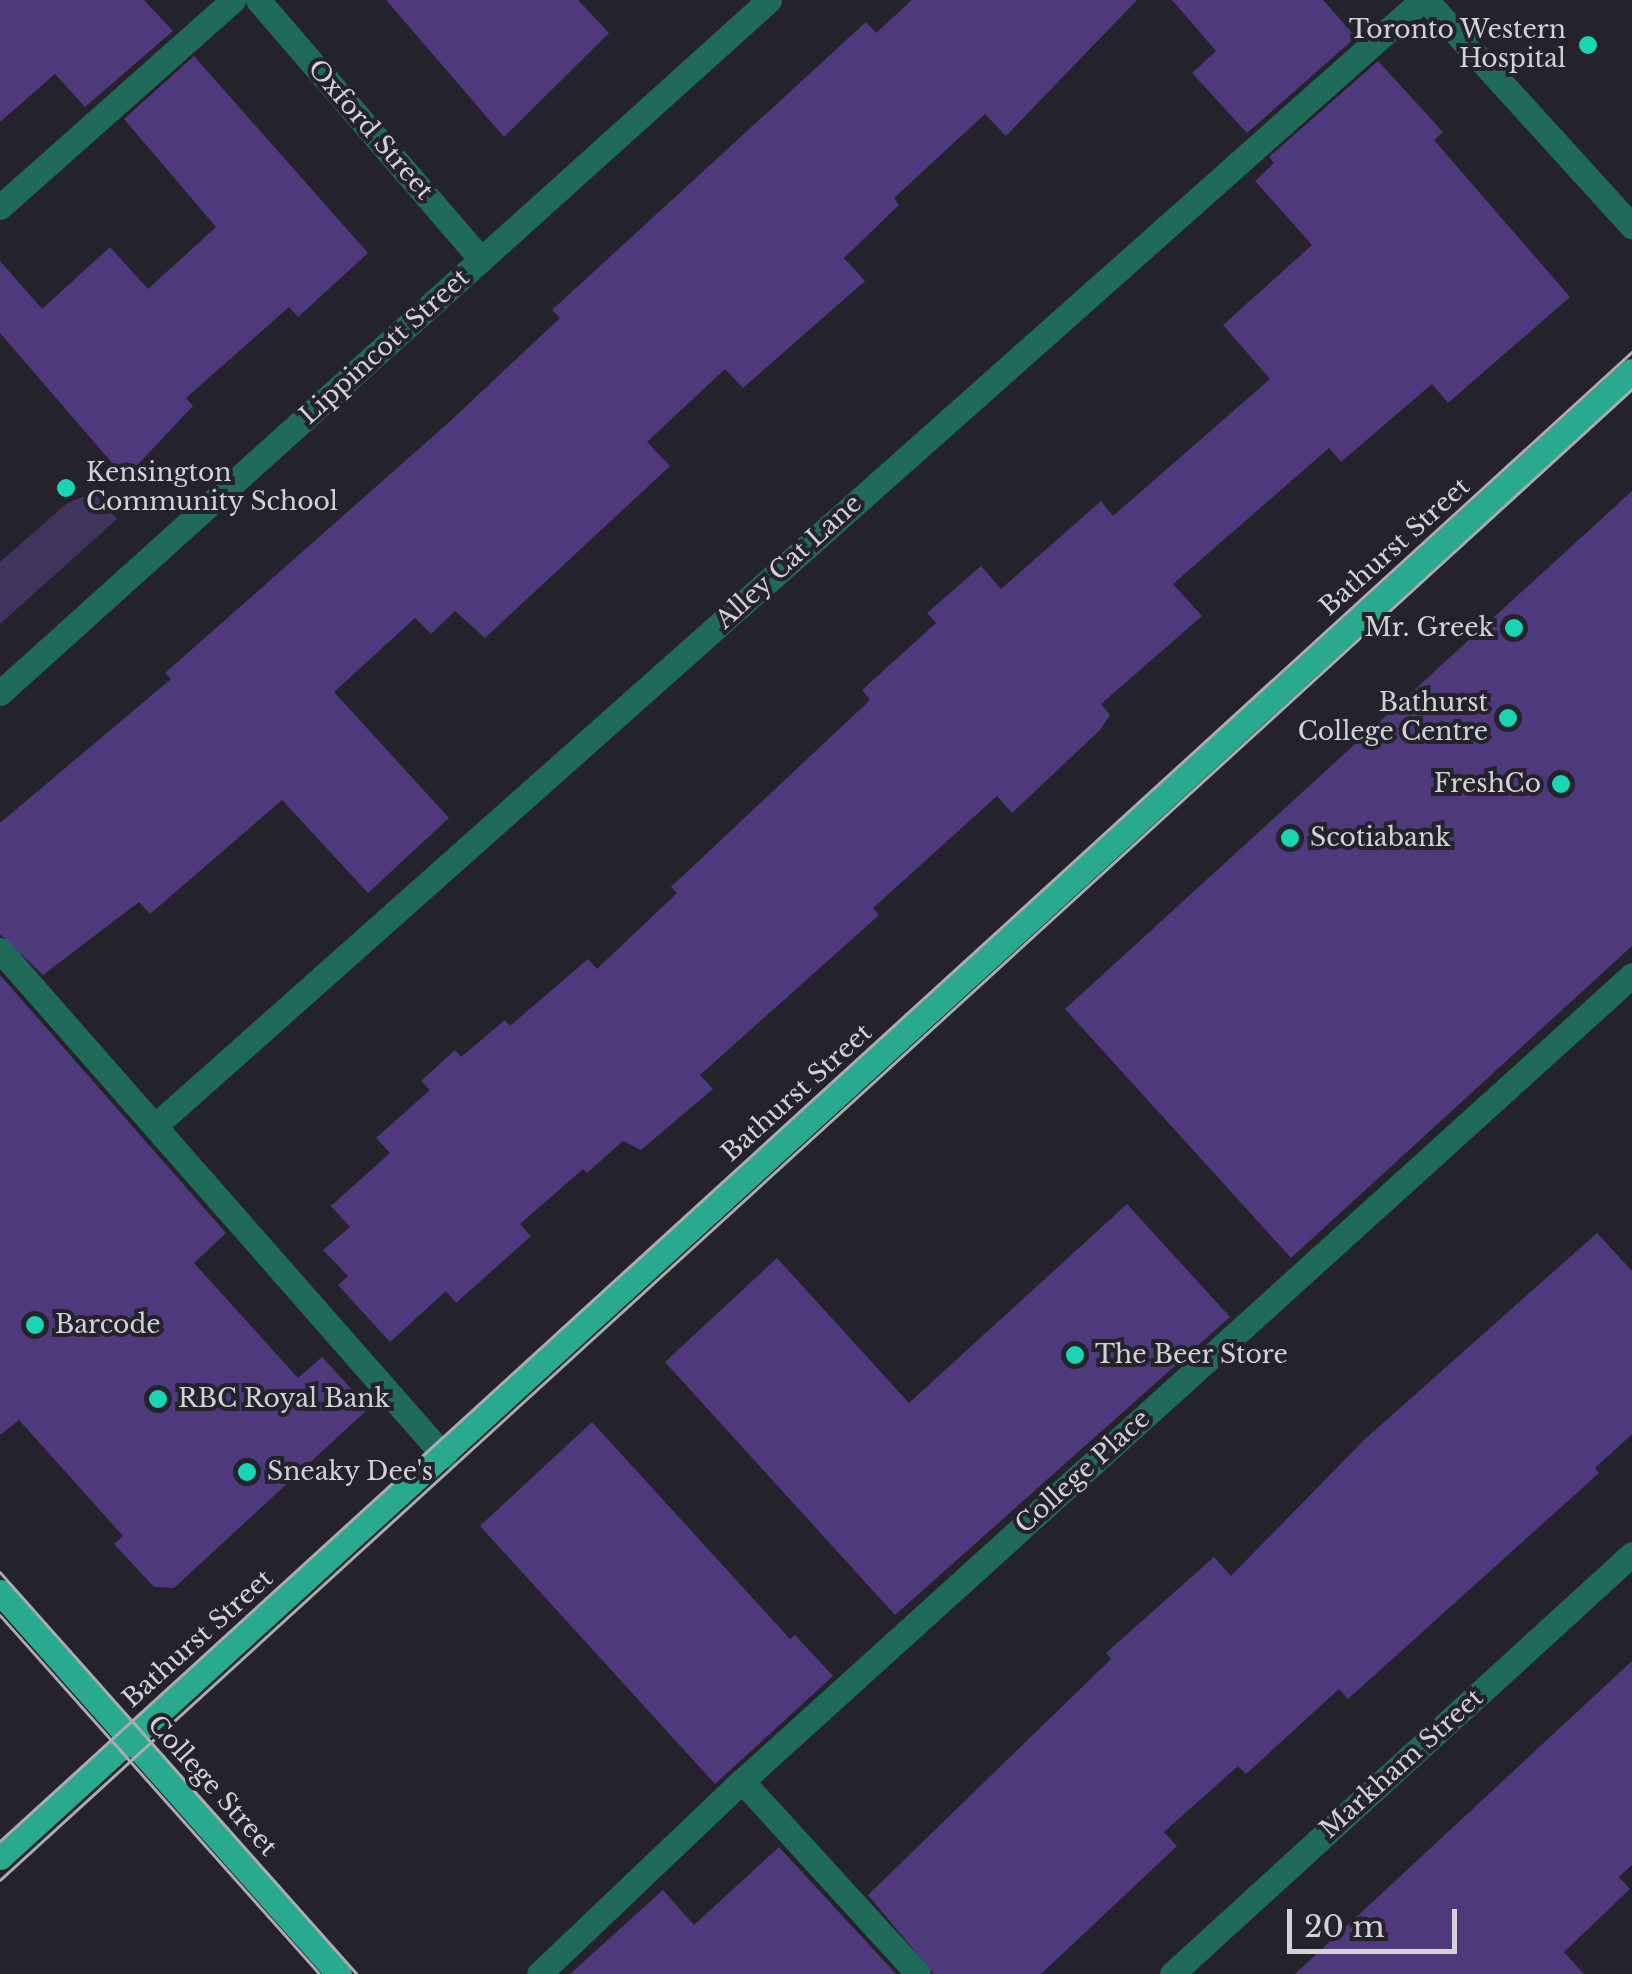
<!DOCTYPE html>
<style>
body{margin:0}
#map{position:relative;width:1632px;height:1974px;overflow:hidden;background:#24222a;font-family:"Libre Baskerville",serif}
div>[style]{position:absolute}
.green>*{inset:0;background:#40345f}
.building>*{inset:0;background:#4e397c}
.minor>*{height:25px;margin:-12.5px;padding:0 12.5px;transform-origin:12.5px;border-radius:12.5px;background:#206a59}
.major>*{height:25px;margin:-12.5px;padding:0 12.5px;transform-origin:12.5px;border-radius:12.5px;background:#29aa8f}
.tram>*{height:2.5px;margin:-1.25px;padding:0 1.25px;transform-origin:1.25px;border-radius:1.25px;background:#acabb0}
.dots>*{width:28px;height:28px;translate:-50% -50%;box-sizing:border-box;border:5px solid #24222a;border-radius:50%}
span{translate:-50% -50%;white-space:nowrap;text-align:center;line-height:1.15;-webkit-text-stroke:8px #24222a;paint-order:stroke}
.poi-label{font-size:25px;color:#d2d1d6}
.right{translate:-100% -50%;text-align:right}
.left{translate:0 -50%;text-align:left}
.street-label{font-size:25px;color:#d2d1d6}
.scale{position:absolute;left:1287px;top:1909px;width:170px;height:45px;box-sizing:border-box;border:5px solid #d2d1d6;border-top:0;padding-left:12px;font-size:30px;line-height:35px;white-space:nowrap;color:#d2d1d6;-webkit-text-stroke:8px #24222a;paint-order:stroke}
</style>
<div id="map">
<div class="green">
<div style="clip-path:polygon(93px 492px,117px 519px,0 624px,0 562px,66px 504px)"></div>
</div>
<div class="building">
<div style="clip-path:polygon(0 0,144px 0,173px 31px,85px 107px,55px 74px,0 122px)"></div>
<div style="clip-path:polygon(386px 0,578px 0,609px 33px,504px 137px)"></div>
<div style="clip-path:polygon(912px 0,1137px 0,1006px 136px,985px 114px,894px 198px,899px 205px,844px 258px,865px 281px,743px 388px,725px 369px,647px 442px,670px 466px,485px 638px,455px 611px,431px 634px,415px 618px,334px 692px,449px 818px,368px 893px,282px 800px,150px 914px,139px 902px,43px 975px,0 934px,0 823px,171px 679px,165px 673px,447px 424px,560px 318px,552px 310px,866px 22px,876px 33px)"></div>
<div style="clip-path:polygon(1172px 0,1323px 0,1356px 37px,1247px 133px,1192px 73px,1216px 51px)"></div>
<div style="clip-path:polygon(194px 56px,368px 253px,298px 317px,289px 307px,186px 398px,193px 406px,125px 478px,0 333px,0 261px,42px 309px,110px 247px,148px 289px,216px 227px,124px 119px)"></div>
<div style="clip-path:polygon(1378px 61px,1443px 132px,1434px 140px,1570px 297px,1448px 403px,1432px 384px,1341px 462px,1329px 448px,1173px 584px,1202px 616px,1101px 704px,1110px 715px,1100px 730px,1012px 813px,997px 796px,873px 908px,879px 915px,700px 1075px,713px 1089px,641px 1150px,623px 1141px,587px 1173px,583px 1169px,520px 1224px,531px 1236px,456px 1303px,446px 1291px,390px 1342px,338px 1285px,348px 1276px,323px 1250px,350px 1227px,331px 1206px,390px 1153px,376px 1138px,430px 1090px,421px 1081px,455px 1050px,461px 1057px,505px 1020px,510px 1026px,588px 959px,597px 969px,677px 893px,671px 887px,870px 700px,862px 690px,936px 623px,927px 613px,981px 566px,1001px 589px,1101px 501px,1113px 516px,1270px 379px,1223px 325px,1312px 245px,1255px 181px,1274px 163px,1269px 157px)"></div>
<div style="clip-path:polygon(1632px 491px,1632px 946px,1291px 1258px,1065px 1009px)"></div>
<div style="clip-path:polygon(0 975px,226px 1233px,194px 1263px,298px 1378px,322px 1357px,369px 1408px,174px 1588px,154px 1587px,114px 1544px,123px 1536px,19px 1420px,0 1435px)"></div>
<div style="clip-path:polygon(1127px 1204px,1230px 1317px,895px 1615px,665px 1362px,777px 1258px,909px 1403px)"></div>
<div style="clip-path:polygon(1597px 1233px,1632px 1271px,1632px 1434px,1595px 1468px,1599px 1473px,1348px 1699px,1339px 1689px,1246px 1774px,1238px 1766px,1164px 1832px,1177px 1846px,1041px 1974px,934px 1974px,868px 1895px,1111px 1659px,1106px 1653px,1214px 1557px,1231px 1576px,1364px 1440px)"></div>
<div style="clip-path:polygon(592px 1422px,790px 1639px,795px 1635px,833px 1676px,715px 1784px,480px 1526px)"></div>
<div style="clip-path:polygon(1632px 1661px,1632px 1865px,1619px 1877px,1630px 1889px,1564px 1952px,1584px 1974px,1295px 1974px)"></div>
<div style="clip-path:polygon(779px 1847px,896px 1974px,570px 1974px,663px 1890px,694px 1925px)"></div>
</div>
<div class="minor">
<div style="left:258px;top:0;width:342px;rotate:49.3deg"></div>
<div style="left:1426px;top:0;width:306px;rotate:47.7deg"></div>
<div style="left:0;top:207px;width:312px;rotate:-41.6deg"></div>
<div style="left:0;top:693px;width:1035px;rotate:-42.02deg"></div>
<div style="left:0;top:950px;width:673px;rotate:48.73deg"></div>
<div style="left:157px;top:1124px;width:1692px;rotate:-41.62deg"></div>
<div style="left:742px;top:1781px;width:261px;rotate:47.6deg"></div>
<div style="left:539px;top:1974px;width:280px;rotate:-43.6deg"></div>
<div style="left:742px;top:1781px;width:1201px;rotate:-42.16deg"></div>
<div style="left:1172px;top:1974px;width:623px;rotate:-42.4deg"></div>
</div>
<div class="major">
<div style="left:0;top:1592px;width:511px;rotate:48.41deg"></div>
<div style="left:0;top:1857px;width:2207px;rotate:-42.32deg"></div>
</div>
<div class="tram">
<div style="left:0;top:1572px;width:538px;rotate:48.39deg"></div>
<div style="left:0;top:1615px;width:481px;rotate:48.3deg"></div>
<div style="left:0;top:1841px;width:2209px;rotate:-42.38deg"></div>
<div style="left:0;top:1880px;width:2211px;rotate:-42.41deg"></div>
</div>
<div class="dots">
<div style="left:1588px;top:45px;background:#19d5b2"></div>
<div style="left:66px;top:488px;background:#19d5b2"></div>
<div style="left:1514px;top:628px;background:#19d5b2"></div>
<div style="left:1508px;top:718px;background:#19d5b2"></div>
<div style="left:1561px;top:784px;background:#19d5b2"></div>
<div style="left:1290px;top:838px;background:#19d5b2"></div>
<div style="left:35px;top:1325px;background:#19d5b2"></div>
<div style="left:1075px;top:1355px;background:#19d5b2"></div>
<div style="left:158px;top:1399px;background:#19d5b2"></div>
<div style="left:247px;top:1472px;background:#19d5b2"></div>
</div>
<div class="poi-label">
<span class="right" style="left:1566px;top:45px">Toronto Western<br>Hospital</span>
<span class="left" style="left:86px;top:488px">Kensington<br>Community School</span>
<span class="right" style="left:1494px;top:628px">Mr. Greek</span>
<span class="right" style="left:1488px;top:718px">Bathurst<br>College Centre</span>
<span class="right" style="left:1541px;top:784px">FreshCo</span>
<span class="left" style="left:1310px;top:838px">Scotiabank</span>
<span class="left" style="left:55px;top:1325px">Barcode</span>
<span class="left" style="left:1095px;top:1355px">The Beer Store</span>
<span class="left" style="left:178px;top:1399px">RBC Royal Bank</span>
<span class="left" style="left:267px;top:1472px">Sneaky Dee's</span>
</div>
<div class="street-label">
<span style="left:370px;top:130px;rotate:49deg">Oxford Street</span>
<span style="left:385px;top:347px;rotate:-42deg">Lippincott Street</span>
<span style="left:1395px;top:547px;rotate:-42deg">Bathurst Street</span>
<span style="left:789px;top:562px;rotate:-42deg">Alley Cat Lane</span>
<span style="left:797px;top:1093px;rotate:-42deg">Bathurst Street</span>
<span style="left:1083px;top:1472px;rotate:-42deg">College Place</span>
<span style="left:198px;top:1639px;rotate:-42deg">Bathurst Street</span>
<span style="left:1402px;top:1764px;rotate:-42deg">Markham Street</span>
<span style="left:212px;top:1786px;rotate:48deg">College Street</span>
</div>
<div class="scale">20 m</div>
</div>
